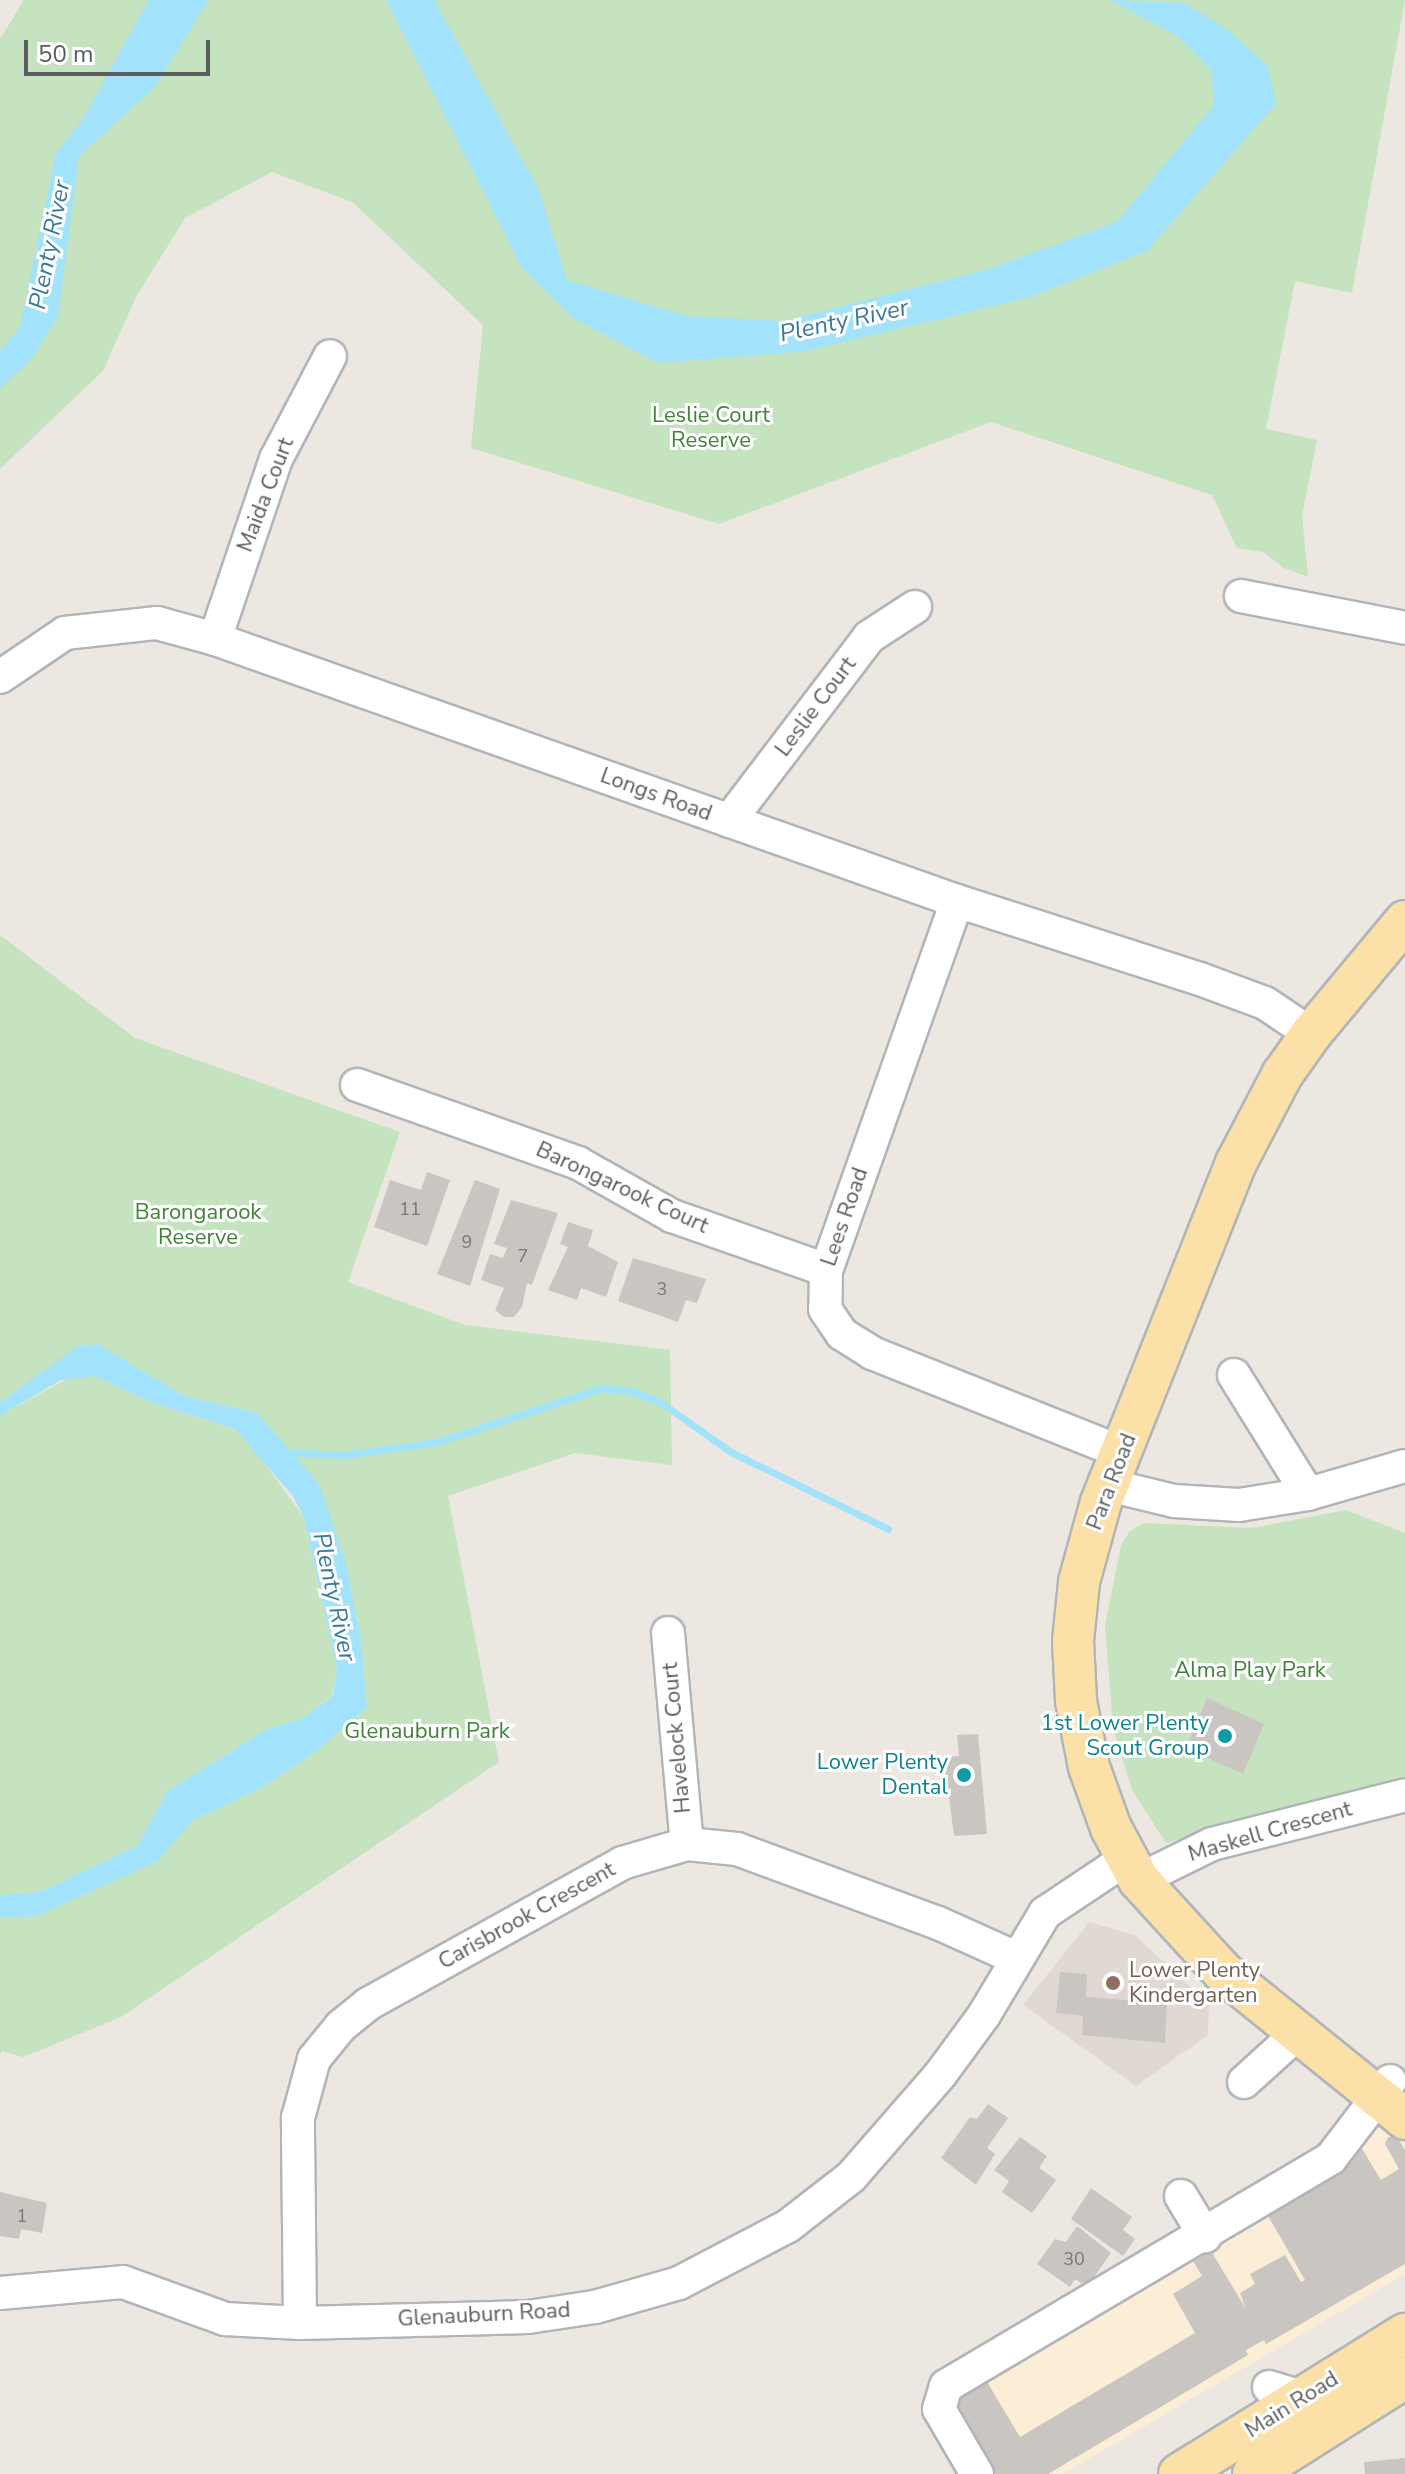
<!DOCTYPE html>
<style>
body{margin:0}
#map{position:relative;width:1405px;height:2474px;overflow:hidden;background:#ece8e1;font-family:"Nunito Sans",sans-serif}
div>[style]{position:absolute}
.commercial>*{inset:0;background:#fcedd6}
.education>*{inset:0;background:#dfd9d2}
.green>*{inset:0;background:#c4e3be}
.water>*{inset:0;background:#a2e2fb}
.stream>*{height:7px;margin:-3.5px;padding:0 3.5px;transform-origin:3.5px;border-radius:3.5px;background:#a2e2fb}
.building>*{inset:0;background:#c9c5c0}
.roads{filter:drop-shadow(2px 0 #b2b5b8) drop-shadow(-2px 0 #b2b5b8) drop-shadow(0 2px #b2b5b8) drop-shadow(0 -2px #b2b5b8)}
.minor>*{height:32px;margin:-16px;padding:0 16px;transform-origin:16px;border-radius:16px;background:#fff}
.major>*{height:40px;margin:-20px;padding:0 20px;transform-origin:20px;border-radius:20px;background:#fbe0a7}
.dots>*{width:22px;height:22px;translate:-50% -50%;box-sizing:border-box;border:4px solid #fff;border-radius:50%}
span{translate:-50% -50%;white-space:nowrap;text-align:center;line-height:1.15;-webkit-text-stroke:6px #fff;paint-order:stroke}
.number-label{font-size:18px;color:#767879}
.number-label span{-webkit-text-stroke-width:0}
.park-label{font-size:22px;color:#408238}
.street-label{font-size:22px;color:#5a5e61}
.culture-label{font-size:22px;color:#0d838f}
.right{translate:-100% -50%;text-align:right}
.education-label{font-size:22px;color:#785e54}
.left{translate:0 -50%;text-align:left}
.water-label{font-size:24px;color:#3b799b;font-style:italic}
.scale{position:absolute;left:24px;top:40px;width:186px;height:36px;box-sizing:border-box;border:4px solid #5a5e61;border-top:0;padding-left:10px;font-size:24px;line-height:28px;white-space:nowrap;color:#5a5e61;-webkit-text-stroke:6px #fff;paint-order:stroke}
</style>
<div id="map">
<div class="commercial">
<div style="clip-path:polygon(1384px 2126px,1405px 2141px,1405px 2274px,1063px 2474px,988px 2474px,957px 2390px,1366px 2127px)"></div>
</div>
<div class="education">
<div style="clip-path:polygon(1089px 1922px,1135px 1935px,1209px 2005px,1208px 2035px,1136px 2086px,1023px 2005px)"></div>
</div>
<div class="green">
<div style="clip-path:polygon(24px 0,1405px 0,1352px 293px,1295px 281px,1266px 429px,1317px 440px,1302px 515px,1308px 577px,1284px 568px,1263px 552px,1237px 548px,1212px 495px,991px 422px,719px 524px,471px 448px,483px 325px,352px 202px,272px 172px,185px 218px,136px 297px,103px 371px,0 469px,0 39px)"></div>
<div style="clip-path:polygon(0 935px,135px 1038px,400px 1132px,348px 1282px,465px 1325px,670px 1350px,672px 1465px,575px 1453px,448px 1496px,499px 1762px,121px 2017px,23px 2057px,2px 2051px,0 2056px,0 1918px,37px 1916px,157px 1861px,192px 1821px,261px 1788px,317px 1751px,367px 1707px,361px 1639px,345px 1559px,257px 1413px,184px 1396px,98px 1344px,78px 1347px,0 1402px)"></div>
<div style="clip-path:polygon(72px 1376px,95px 1376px,153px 1403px,234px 1429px,253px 1447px,304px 1518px,337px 1668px,332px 1696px,303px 1718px,265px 1730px,168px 1791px,137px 1846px,40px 1892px,0 1895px,0 1416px)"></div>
<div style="clip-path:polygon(1346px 1510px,1405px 1533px,1405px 1779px,1166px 1843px,1132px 1790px,1113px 1727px,1105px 1625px,1121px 1545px,1130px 1531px,1144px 1523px,1252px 1528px)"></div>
</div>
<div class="water">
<div style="clip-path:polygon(149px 0,209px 0,154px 88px,79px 156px,58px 316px,33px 357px,0 389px,0 350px,20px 327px,56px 153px,83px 119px)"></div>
<div style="clip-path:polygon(386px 0,434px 0,538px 188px,567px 280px,686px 316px,784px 321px,989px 269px,1117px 222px,1214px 105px,1211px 70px,1177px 36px,1110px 0,1185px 3px,1231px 32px,1268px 67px,1276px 104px,1147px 251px,1030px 297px,806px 351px,658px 363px,573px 318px,522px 268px)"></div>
<div style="clip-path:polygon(98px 1344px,184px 1396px,257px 1413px,319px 1484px,345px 1559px,361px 1639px,367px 1707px,317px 1751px,261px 1788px,192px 1821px,158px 1861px,37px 1916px,0 1918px,0 1895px,40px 1892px,137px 1846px,168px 1791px,265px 1730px,303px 1718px,333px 1696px,337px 1668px,304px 1518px,293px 1496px,235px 1429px,153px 1403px,95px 1376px,61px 1380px,0 1416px,0 1402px,78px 1346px)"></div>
</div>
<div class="stream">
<div style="left:284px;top:1452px;width:59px;rotate:2.9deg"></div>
<div style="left:343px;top:1455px;width:95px;rotate:-7.9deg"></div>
<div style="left:437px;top:1442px;width:174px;rotate:-18.1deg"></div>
<div style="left:602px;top:1388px;width:31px;rotate:6deg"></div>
<div style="left:633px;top:1391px;width:33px;rotate:23deg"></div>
<div style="left:663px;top:1404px;width:83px;rotate:35.2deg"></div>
<div style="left:731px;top:1452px;width:175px;rotate:26.1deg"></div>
</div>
<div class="building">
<div style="clip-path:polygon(427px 1172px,450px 1180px,427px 1246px,374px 1227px,390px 1180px,421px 1190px)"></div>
<div style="clip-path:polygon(475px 1180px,500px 1189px,470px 1286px,437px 1274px)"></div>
<div style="clip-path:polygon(511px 1200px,558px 1213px,532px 1285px,527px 1283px,522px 1307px,514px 1317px,504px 1317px,495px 1310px,504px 1288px,481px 1280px,490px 1254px,503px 1258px,507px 1248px,494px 1244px)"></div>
<div style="clip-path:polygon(568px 1222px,593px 1230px,588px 1246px,618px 1262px,606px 1297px,581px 1288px,577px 1300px,548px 1290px,568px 1247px,560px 1244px)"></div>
<div style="clip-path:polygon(633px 1258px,706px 1279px,697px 1303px,686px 1300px,678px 1322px,618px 1301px)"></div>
<div style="clip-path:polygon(1207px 1698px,1264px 1724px,1243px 1774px,1186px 1748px)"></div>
<div style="clip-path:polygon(978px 1734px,987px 1834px,954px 1836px,944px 1757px,959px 1756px,957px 1735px)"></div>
<div style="clip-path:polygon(1060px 1972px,1087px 1974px,1086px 1997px,1167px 2003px,1165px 2043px,1082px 2035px,1083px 2016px,1056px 2013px)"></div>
<div style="clip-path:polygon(988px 2104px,1008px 2118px,987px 2148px,995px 2154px,976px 2185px,941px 2158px,970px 2117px,977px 2119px)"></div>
<div style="clip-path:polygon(1020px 2137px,1047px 2156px,1039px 2168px,1056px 2180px,1032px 2213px,1002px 2192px,1009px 2181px,994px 2170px)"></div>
<div style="clip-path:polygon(1388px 2137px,1397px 2137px,1405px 2150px,1405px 2264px,1266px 2344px,1264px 2340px,1246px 2350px,1248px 2355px,1048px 2474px,989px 2474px,951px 2410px,956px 2394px,984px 2377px,1020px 2437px,1195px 2333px,1173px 2294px,1202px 2276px,1193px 2261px,1211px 2251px,1246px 2309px,1240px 2293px,1255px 2284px,1250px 2274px,1285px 2255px,1301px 2282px,1305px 2280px,1267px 2214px,1340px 2171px,1358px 2142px,1381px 2180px,1399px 2169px,1385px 2144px)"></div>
<div style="clip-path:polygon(1091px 2188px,1132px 2217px,1123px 2230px,1135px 2239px,1123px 2256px,1071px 2219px)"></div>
<div style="clip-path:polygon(0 2192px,47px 2203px,42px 2233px,21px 2229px,19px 2239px,0 2236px)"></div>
<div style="clip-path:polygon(1077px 2226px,1111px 2253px,1087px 2287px,1075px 2279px,1070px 2287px,1037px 2264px,1055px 2239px,1066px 2242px)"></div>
<div style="clip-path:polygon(1405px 2458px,1405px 2474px,1365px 2474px,1364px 2462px)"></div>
</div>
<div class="roads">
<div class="minor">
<div style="left:1241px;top:596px;width:167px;rotate:11deg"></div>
<div style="left:215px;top:639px;width:190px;rotate:-71.3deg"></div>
<div style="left:276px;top:459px;width:116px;rotate:-62.3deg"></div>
<div style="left:0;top:677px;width:78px;rotate:-34.1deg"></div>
<div style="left:65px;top:633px;width:93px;rotate:-6.2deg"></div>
<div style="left:157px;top:623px;width:60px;rotate:15.4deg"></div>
<div style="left:215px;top:639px;width:787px;rotate:19.45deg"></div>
<div style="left:957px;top:901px;width:255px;rotate:17.8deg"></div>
<div style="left:1200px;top:979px;width:69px;rotate:20.3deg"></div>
<div style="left:1265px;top:1003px;width:55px;rotate:34deg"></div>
<div style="left:729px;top:821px;width:231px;rotate:-52.7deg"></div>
<div style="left:869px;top:637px;width:55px;rotate:-33.1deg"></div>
<div style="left:957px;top:901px;width:392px;rotate:109.5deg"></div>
<div style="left:826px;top:1270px;width:39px;rotate:91deg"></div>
<div style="left:825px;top:1309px;width:30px;rotate:56deg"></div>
<div style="left:842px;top:1334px;width:36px;rotate:32deg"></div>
<div style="left:872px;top:1353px;width:268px;rotate:21.7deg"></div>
<div style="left:357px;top:1085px;width:234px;rotate:19.4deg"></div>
<div style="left:578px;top:1163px;width:108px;rotate:29.4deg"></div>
<div style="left:672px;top:1216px;width:163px;rotate:19.3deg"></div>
<div style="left:1234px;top:1375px;width:140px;rotate:58.1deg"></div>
<div style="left:1108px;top:1485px;width:68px;rotate:13.6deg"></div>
<div style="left:1174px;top:1501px;width:65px;rotate:3.5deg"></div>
<div style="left:1239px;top:1505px;width:70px;rotate:-9.1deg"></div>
<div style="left:1308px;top:1494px;width:101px;rotate:-16.1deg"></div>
<div style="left:668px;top:1633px;width:212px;rotate:84.9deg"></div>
<div style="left:1139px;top:1880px;width:81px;rotate:-26.3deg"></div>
<div style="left:1212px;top:1844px;width:199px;rotate:-14.2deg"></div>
<div style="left:1244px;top:2082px;width:73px;rotate:-42.2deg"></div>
<div style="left:1181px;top:2196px;width:47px;rotate:59deg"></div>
<div style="left:0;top:2293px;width:123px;rotate:-5.1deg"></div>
<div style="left:123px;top:2282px;width:109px;rotate:19.9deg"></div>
<div style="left:225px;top:2319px;width:75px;rotate:3.1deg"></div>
<div style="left:300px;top:2323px;width:228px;rotate:-1.5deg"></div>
<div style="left:528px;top:2317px;width:68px;rotate:-8.5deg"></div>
<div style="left:595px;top:2307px;width:87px;rotate:-15.9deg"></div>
<div style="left:679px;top:2283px;width:123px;rotate:-27.6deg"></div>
<div style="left:788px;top:2226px;width:80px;rotate:-37.9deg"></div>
<div style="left:851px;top:2177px;width:135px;rotate:-48.9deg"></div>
<div style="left:940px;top:2075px;width:74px;rotate:-53.7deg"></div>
<div style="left:984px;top:2015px;width:119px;rotate:-59.1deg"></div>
<div style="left:1045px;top:1913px;width:97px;rotate:-33.7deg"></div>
<div style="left:300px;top:2323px;width:205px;rotate:-90.6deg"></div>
<div style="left:298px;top:2118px;width:61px;rotate:-74.8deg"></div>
<div style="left:314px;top:2059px;width:43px;rotate:-50.7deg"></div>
<div style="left:341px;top:2026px;width:35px;rotate:-39deg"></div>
<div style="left:368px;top:2004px;width:291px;rotate:-29deg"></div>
<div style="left:622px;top:1863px;width:68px;rotate:-16.3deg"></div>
<div style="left:687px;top:1844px;width:50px;rotate:5.7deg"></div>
<div style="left:737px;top:1849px;width:214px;rotate:20.2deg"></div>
<div style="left:938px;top:1923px;width:85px;rotate:24.2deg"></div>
<div style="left:1269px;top:2387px;width:38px;rotate:17deg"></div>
<div style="left:977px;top:2474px;width:75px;rotate:-120.3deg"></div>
<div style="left:939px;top:2409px;width:24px;rotate:-73deg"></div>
<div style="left:946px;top:2386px;width:447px;rotate:-30.6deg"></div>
<div style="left:1331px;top:2158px;width:97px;rotate:-52.5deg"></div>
</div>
<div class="major">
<div style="left:1405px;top:921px;width:147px;rotate:129.8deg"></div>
<div style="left:1311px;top:1034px;width:50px;rotate:125.3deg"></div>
<div style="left:1282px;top:1075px;width:99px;rotate:117.6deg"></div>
<div style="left:1236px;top:1163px;width:365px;rotate:111.7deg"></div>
<div style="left:1101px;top:1502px;width:83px;rotate:105.4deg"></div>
<div style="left:1079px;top:1582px;width:59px;rotate:95.8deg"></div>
<div style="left:1073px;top:1641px;width:60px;rotate:87.1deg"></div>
<div style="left:1076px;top:1701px;width:67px;rotate:78.9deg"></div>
<div style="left:1089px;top:1767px;width:65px;rotate:70.2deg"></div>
<div style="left:1111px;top:1828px;width:59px;rotate:61.7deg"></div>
<div style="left:1139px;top:1880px;width:125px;rotate:47.6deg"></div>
<div style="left:1223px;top:1972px;width:234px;rotate:38.9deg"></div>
<div style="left:1179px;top:2474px;width:266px;rotate:-31.8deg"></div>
<div style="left:1253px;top:2474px;width:180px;rotate:-32.3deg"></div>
</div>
</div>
<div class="dots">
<div style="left:1225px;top:1736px;background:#0f9aa8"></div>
<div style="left:964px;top:1775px;background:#0f9aa8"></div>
<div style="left:1113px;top:1983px;background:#8d6e63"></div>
</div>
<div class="number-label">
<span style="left:410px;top:1209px">11</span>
<span style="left:467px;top:1242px">9</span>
<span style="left:523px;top:1256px">7</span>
<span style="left:662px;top:1289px">3</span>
<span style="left:22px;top:2216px">1</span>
<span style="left:1074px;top:2259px">30</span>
</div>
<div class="park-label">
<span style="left:711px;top:428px">Leslie Court<br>Reserve</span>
<span style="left:198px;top:1225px">Barongarook<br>Reserve</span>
<span style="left:1250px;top:1671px">Alma Play Park</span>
<span style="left:427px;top:1732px">Glenauburn Park</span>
</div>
<div class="street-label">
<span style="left:266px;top:495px;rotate:-69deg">Maida Court</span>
<span style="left:816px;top:707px;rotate:-53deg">Leslie Court</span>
<span style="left:656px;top:795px;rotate:20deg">Longs Road</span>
<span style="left:622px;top:1188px;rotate:25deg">Barongarook Court</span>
<span style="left:845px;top:1217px;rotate:-71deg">Lees Road</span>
<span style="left:1112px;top:1482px;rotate:-69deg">Para Road</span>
<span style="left:677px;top:1738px;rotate:-95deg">Havelock Court</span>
<span style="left:1270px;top:1832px;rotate:-16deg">Maskell Crescent</span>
<span style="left:527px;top:1916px;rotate:-29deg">Carisbrook Crescent</span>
<span style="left:484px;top:2315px;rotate:-3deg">Glenauburn Road</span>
<span style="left:1292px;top:2405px;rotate:-32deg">Main Road</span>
</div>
<div class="culture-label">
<span class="right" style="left:1209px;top:1736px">1st Lower Plenty<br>Scout Group</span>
<span class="right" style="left:948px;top:1775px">Lower Plenty<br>Dental</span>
</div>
<div class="education-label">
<span class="left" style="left:1129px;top:1983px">Lower Plenty<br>Kindergarten</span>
</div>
<div class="water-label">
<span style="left:50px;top:245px;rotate:-79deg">Plenty River</span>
<span style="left:844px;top:321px;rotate:-12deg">Plenty River</span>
<span style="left:334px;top:1597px;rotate:78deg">Plenty River</span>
</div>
<div class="scale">50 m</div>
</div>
